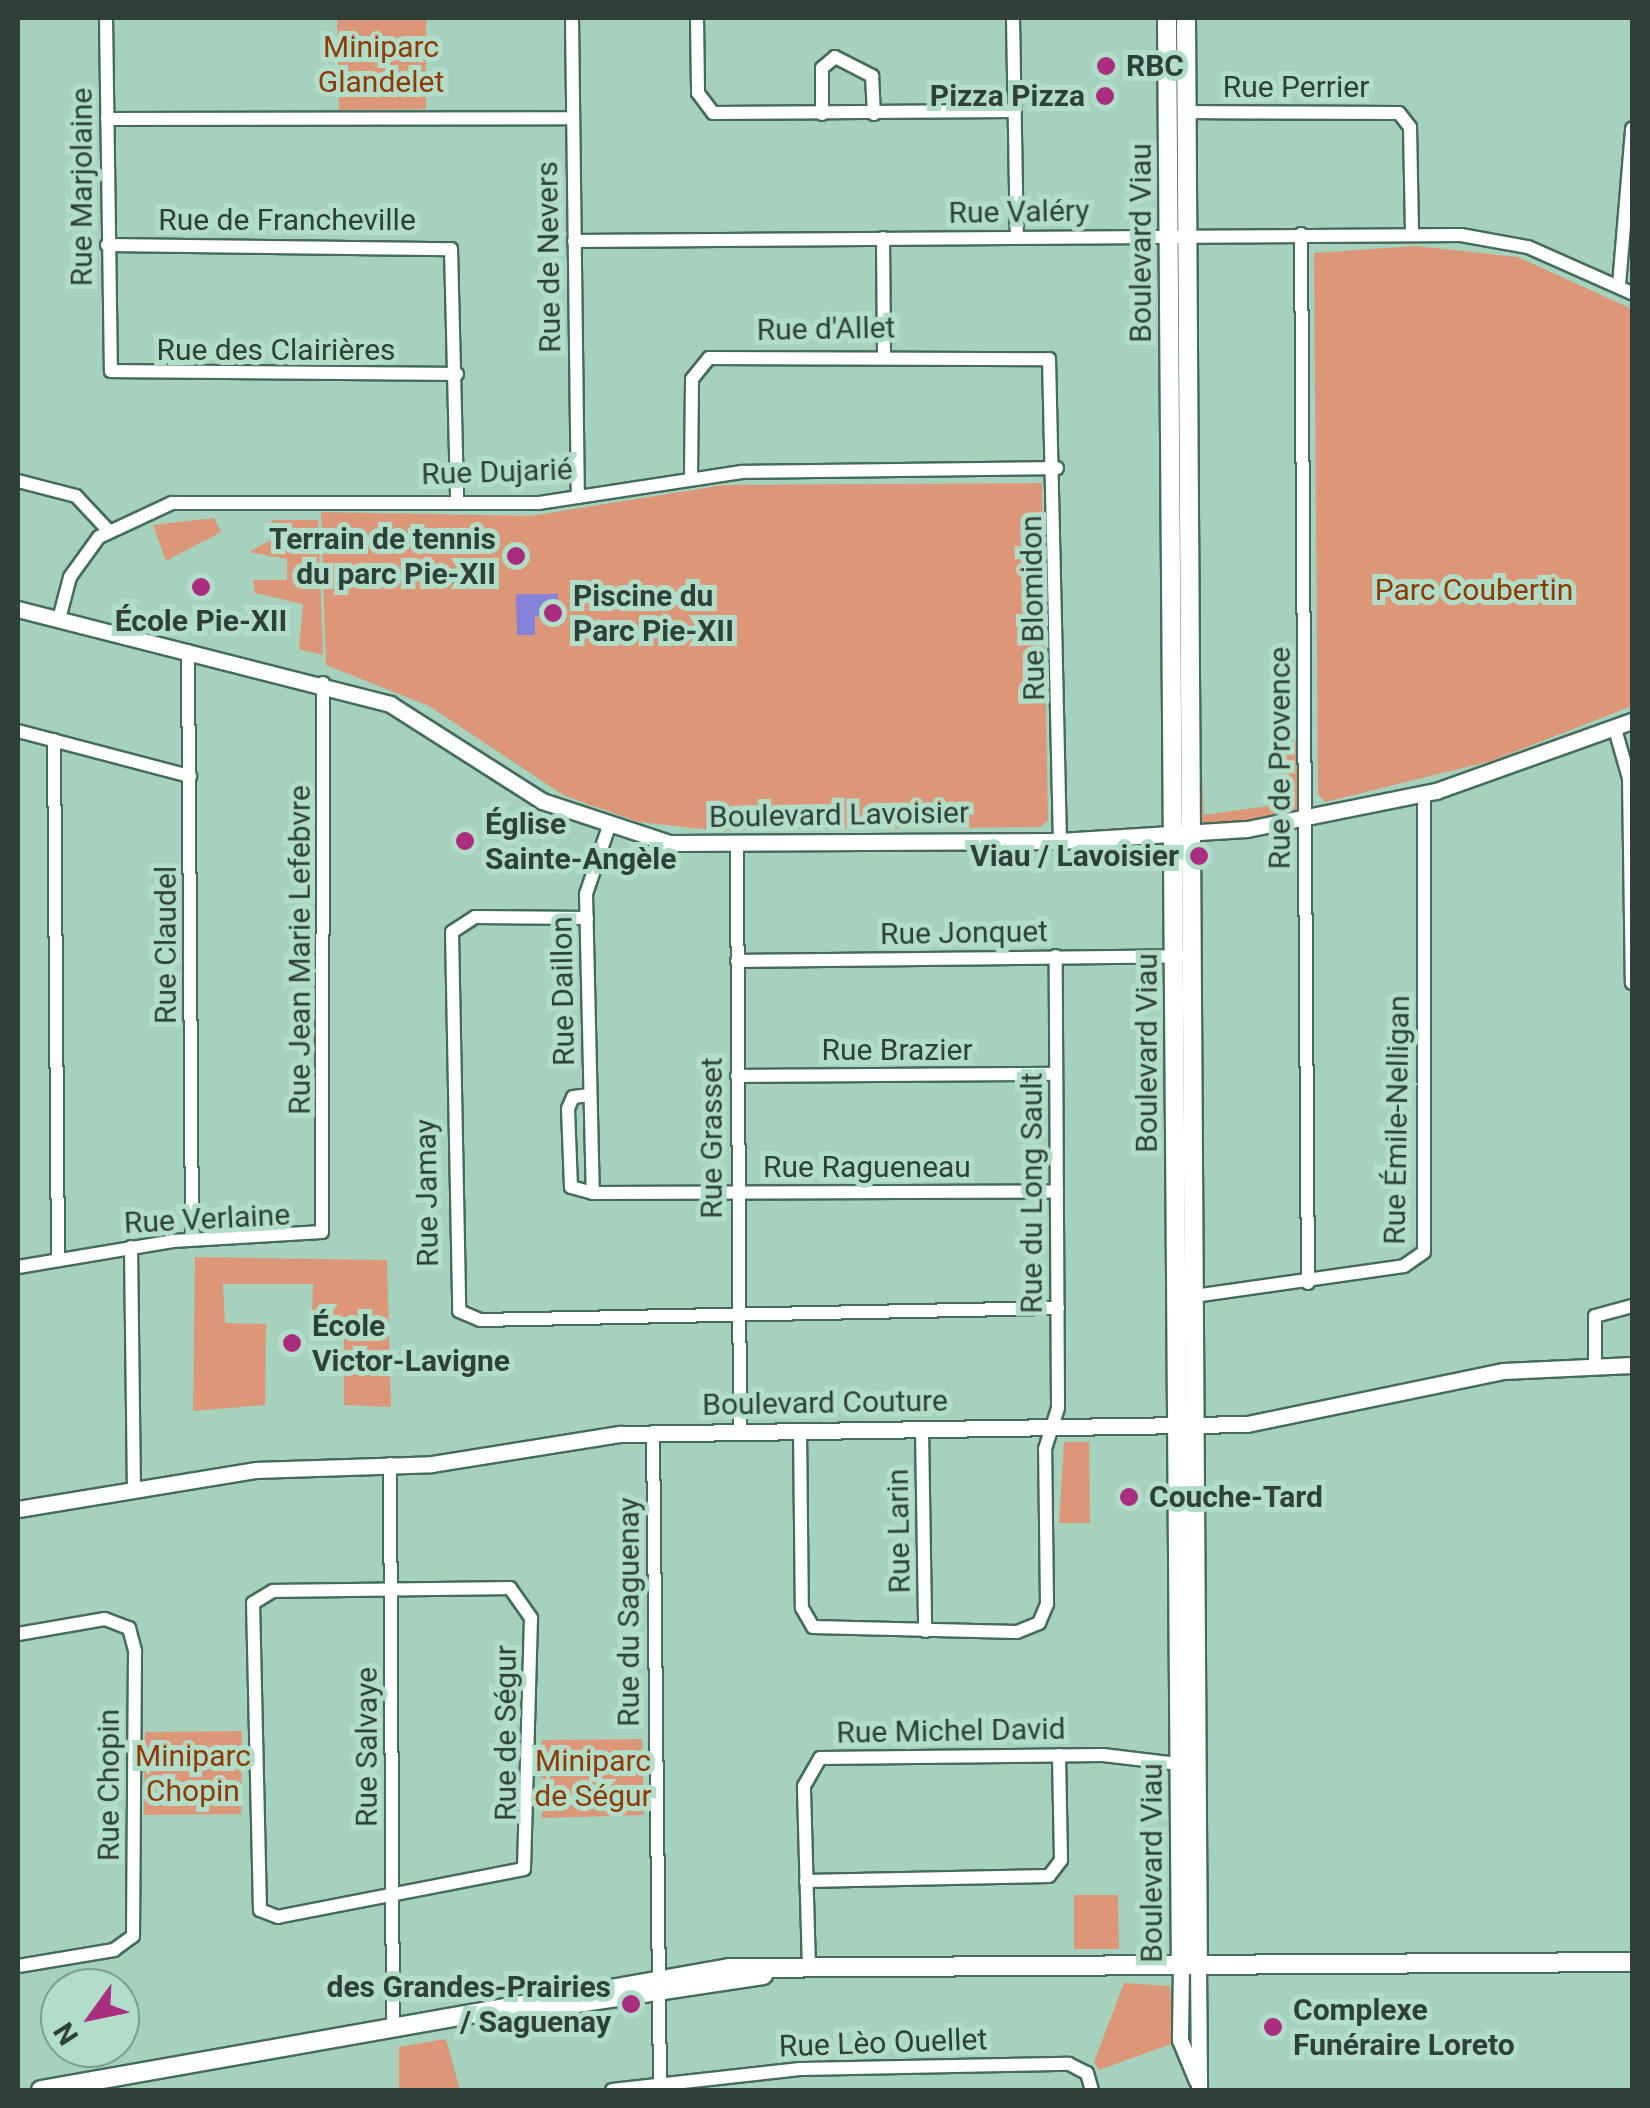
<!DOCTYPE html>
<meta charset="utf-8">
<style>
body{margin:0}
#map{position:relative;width:1650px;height:2108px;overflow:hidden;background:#a6d1bd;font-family:Roboto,sans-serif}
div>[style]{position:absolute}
.green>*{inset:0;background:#db9778}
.water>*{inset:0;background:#8681d9}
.roads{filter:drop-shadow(2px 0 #456c5b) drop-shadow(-2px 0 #456c5b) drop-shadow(0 2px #456c5b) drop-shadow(0 -2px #456c5b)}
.minor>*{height:12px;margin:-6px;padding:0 6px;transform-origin:6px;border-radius:6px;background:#fff}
.tertiary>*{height:15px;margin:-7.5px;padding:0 7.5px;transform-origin:7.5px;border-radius:7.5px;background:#fff}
.secondary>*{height:18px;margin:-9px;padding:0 9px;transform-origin:9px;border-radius:9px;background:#fff}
.dots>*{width:28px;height:28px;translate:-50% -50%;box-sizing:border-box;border:5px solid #b2dec9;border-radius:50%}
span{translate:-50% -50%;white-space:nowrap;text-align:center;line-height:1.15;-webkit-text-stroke:10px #b2dec9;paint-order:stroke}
.park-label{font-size:30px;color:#8f3a06}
.poi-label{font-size:30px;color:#2f4038;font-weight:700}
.left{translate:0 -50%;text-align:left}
.right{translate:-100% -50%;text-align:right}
.street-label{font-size:30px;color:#2f4038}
.frame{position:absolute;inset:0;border:20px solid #2f4038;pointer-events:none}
.north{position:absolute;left:40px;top:1968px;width:100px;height:100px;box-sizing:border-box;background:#b2dec9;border:2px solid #7e9f8f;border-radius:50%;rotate:237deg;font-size:28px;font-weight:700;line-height:40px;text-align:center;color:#2f4038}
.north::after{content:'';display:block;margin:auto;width:35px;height:45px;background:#aa2e7f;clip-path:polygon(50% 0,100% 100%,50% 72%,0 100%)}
</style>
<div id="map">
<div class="green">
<div style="clip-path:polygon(337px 18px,426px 18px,426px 109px,339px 110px)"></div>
<div style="clip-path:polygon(1416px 246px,1518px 257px,1632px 309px,1632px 706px,1491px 761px,1325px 802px,1318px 794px,1314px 253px)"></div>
<div style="clip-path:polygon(1042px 483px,1048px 821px,1040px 827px,711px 830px,639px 822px,565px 796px,429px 706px,326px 665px,321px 512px,530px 516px,724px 485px)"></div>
<div style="clip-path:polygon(214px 518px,221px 532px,166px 561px,153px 525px)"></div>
<div style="clip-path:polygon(274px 520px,318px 520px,323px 655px,299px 649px,303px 604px,255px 593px,253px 580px,287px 580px,287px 559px,249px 552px,273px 539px,266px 526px)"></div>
<div style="clip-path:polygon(1200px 739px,1204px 815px,1275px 805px,1276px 825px,1192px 836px,1191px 742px)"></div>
<div style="clip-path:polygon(1305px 741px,1305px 820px,1283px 824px,1280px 742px)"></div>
<div style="clip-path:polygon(195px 1257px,387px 1260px,391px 1407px,344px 1405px,344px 1323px,312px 1315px,313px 1284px,223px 1284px,225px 1323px,266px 1324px,265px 1405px,193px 1411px)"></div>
<div style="clip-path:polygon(1064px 1442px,1089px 1442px,1090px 1523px,1059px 1523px)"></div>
<div style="clip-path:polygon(242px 1731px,241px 1814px,144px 1815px,145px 1732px)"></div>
<div style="clip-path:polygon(642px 1739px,644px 1815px,542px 1818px,542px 1740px)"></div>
<div style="clip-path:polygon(1074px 1895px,1118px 1895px,1119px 1949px,1074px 1949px)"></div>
<div style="clip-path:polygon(1124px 1983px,1170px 1986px,1174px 2043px,1099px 2070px,1094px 2062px)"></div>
<div style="clip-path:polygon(446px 2039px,460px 2090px,399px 2090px,399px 2047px)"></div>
</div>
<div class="water">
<div style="clip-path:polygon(516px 594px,558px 594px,558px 616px,535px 616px,535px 635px,517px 635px)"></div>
</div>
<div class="roads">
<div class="minor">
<div style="left:106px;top:18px;width:353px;rotate:89.2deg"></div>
<div style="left:111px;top:371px;width:346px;rotate:0.5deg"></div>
<div style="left:572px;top:18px;width:479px;rotate:89.3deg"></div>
<div style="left:697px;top:18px;width:75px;rotate:89.2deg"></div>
<div style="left:698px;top:93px;width:25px;rotate:53deg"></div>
<div style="left:713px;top:113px;width:302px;rotate:-0.4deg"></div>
<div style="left:1013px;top:18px;width:219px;rotate:89deg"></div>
<div style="left:1187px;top:112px;width:212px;rotate:0.3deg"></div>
<div style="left:1399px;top:113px;width:18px;rotate:52deg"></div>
<div style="left:1410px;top:127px;width:107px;rotate:88.9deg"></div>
<div style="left:822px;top:114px;width:46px;rotate:-90deg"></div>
<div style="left:822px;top:68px;width:17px;rotate:-40deg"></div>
<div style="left:835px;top:57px;width:42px;rotate:27.2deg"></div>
<div style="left:872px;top:76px;width:38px;rotate:87deg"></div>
<div style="left:107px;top:119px;width:466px;rotate:-0.1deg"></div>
<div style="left:1301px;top:234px;width:1049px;rotate:89.62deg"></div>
<div style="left:883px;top:238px;width:115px;rotate:89.5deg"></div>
<div style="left:574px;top:241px;width:887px;rotate:-0.39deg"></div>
<div style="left:1461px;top:235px;width:68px;rotate:10.2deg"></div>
<div style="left:1528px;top:247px;width:114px;rotate:23.9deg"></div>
<div style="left:107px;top:245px;width:344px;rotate:0.7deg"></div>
<div style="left:451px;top:249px;width:251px;rotate:88.6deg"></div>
<div style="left:1619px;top:285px;width:157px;rotate:-85.2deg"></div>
<div style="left:691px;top:476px;width:97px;rotate:-89.4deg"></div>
<div style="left:692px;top:379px;width:27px;rotate:-51deg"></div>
<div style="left:709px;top:358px;width:340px;rotate:0.2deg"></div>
<div style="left:1049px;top:359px;width:482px;rotate:88.7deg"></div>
<div style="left:18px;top:481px;width:60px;rotate:14.5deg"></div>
<div style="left:76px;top:496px;width:45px;rotate:46.8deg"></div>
<div style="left:59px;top:619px;width:43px;rotate:-75.3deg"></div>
<div style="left:70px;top:577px;width:49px;rotate:-54.1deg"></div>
<div style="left:99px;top:537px;width:81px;rotate:-25deg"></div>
<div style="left:172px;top:503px;width:367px"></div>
<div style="left:539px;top:503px;width:204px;rotate:-8.7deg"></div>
<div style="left:741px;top:472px;width:316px;rotate:-0.7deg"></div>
<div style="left:188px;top:651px;width:588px;rotate:89.61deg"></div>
<div style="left:1615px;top:729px;width:51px;rotate:74.1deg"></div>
<div style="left:1629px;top:778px;width:205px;rotate:89.2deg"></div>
<div style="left:18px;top:731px;width:178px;rotate:14.7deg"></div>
<div style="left:54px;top:740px;width:520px;rotate:89.56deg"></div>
<div style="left:608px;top:829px;width:69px;rotate:108.7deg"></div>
<div style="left:586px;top:894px;width:299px;rotate:88.7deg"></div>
<div style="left:593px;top:1193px;width:464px;rotate:-0.2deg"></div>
<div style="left:737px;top:846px;width:584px;rotate:89.71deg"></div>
<div style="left:587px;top:918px;width:112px;rotate:-179.5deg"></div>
<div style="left:475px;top:917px;width:27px;rotate:147deg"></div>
<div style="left:452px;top:932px;width:379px;rotate:88.9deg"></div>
<div style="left:459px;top:1311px;width:23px;rotate:23deg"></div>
<div style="left:480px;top:1320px;width:578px;rotate:-1.19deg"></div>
<div style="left:737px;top:961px;width:442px;rotate:-0.6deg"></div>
<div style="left:737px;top:1076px;width:319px;rotate:-0.4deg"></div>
<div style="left:590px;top:1095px;width:17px;rotate:173deg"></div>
<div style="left:573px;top:1097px;width:13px;rotate:113deg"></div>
<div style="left:568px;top:1109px;width:78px;rotate:87.8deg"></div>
<div style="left:571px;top:1187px;width:23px;rotate:15deg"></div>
<div style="left:131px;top:1247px;width:242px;rotate:89.3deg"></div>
<div style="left:18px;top:1267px;width:157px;rotate:-9.5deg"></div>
<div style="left:173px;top:1241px;width:149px;rotate:-3.5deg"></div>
<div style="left:322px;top:1232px;width:549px;rotate:-89.9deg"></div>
<div style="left:1187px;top:1297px;width:219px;rotate:-8.1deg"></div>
<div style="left:1404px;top:1266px;width:24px;rotate:-35deg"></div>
<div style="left:1424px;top:1252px;width:458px;rotate:-90deg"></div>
<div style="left:1595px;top:1366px;width:50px;rotate:-90deg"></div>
<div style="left:1595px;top:1316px;width:38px;rotate:-15deg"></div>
<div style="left:922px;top:1429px;width:202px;rotate:89.1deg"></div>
<div style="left:800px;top:1430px;width:178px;rotate:89.4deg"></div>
<div style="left:802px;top:1608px;width:22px;rotate:60deg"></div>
<div style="left:813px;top:1627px;width:204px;rotate:1.4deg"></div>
<div style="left:1017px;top:1632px;width:24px;rotate:-22deg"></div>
<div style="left:1039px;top:1623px;width:21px;rotate:-67deg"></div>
<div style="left:1047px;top:1604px;width:155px;rotate:-90.7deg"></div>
<div style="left:1045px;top:1449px;width:43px;rotate:-72.4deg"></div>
<div style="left:1058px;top:1408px;width:452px;rotate:-90.3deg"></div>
<div style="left:653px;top:1432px;width:658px;rotate:89.39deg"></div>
<div style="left:390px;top:1464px;width:565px;rotate:89.7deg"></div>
<div style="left:510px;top:1588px;width:37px;rotate:55deg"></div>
<div style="left:531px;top:1618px;width:251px;rotate:91.6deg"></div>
<div style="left:524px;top:1869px;width:251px;rotate:169deg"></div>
<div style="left:278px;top:1917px;width:19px;rotate:-159deg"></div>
<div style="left:260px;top:1910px;width:307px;rotate:-91.3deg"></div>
<div style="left:253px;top:1603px;width:23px;rotate:-31deg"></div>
<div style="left:273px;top:1591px;width:237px;rotate:-0.7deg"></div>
<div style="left:18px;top:1634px;width:88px;rotate:-9.8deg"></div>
<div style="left:105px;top:1619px;width:26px;rotate:21deg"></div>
<div style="left:129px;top:1628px;width:24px;rotate:75deg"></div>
<div style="left:135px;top:1651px;width:285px;rotate:90.4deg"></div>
<div style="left:133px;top:1936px;width:24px;rotate:144deg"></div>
<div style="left:114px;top:1950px;width:97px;rotate:170.5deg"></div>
<div style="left:806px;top:1881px;width:243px;rotate:-1.2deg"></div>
<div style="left:1049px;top:1876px;width:20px;rotate:-53deg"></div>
<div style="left:1061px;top:1860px;width:105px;rotate:-91.1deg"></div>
<div style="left:809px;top:1969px;width:183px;rotate:-91.6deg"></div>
<div style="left:804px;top:1786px;width:32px;rotate:-60deg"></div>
<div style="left:820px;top:1758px;width:283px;rotate:-0.6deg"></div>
<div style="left:1103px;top:1755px;width:77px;rotate:6.8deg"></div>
<div style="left:612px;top:2090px;width:189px;rotate:-6.4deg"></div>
<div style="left:800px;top:2069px;width:269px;rotate:-1.1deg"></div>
<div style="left:1069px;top:2064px;width:20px;rotate:27deg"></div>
<div style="left:1087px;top:2073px;width:18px;rotate:74deg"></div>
</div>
<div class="tertiary">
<div style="left:18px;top:609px;width:384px;rotate:14.3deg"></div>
<div style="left:390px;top:704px;width:180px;rotate:32.5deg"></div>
<div style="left:542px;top:801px;width:135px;rotate:18.2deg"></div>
<div style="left:670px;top:843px;width:390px;rotate:-0.3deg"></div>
<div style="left:1060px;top:841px;width:187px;rotate:-3.7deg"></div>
<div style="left:1247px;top:829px;width:193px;rotate:-11.4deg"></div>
<div style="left:1436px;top:791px;width:208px;rotate:-19.7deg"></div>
<div style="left:18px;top:1509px;width:240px;rotate:-9.3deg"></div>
<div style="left:255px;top:1470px;width:177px;rotate:-1.9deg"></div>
<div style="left:432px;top:1464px;width:190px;rotate:-9.1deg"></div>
<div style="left:620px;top:1434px;width:627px;rotate:-0.91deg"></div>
<div style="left:1247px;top:1424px;width:261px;rotate:-11.7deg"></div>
<div style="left:1503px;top:1371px;width:129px;rotate:-2.7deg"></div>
<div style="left:1181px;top:1965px;width:75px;rotate:90.8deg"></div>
<div style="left:1180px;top:2040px;width:44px;rotate:67.5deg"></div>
<div style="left:1198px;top:1965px;width:125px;rotate:89.5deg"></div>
</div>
<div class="secondary">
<div style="left:1167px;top:18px;width:1947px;rotate:89.59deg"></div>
<div style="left:1186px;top:18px;width:1947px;rotate:89.65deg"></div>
<div style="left:512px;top:2013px;width:254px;rotate:-8.6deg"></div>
<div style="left:41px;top:2090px;width:700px;rotate:-10.04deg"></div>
<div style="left:730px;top:1968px;width:902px;rotate:-0.38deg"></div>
</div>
</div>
<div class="dots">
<div style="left:1106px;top:66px;background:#aa2e7f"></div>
<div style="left:1105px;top:96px;background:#aa2e7f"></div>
<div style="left:516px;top:556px;background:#aa2e7f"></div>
<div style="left:201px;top:587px;background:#aa2e7f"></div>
<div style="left:553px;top:613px;background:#aa2e7f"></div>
<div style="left:465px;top:841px;background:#aa2e7f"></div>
<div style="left:1199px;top:856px;background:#aa2e7f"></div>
<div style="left:292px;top:1343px;background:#aa2e7f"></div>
<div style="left:1129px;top:1497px;background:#aa2e7f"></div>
<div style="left:631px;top:2004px;background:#aa2e7f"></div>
<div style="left:1273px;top:2027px;background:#aa2e7f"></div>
</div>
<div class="park-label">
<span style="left:381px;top:64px">Miniparc<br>Glandelet</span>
<span style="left:1474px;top:590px">Parc Coubertin</span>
<span style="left:193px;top:1773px">Miniparc<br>Chopin</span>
<span style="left:593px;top:1778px">Miniparc<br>de Ségur</span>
</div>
<div class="poi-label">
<span class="left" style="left:1126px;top:66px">RBC</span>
<span class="right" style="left:1085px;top:96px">Pizza Pizza</span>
<span class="right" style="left:496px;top:556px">Terrain de tennis<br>du parc Pie-XII</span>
<span class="left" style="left:573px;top:613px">Piscine du<br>Parc Pie-XII</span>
<span style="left:201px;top:621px">École Pie-XII</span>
<span class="left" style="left:485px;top:841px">Église<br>Sainte-Angèle</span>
<span class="right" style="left:1179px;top:856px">Viau / Lavoisier</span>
<span class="left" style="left:312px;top:1343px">École<br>Victor-Lavigne</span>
<span class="left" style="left:1149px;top:1497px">Couche-Tard</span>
<span class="right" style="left:611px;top:2004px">des Grandes-Prairies<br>/ Saguenay</span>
<span class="left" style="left:1293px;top:2027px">Complexe<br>Funéraire Loreto</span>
</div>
<div class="street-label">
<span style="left:1296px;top:87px">Rue Perrier</span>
<span style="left:82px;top:187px;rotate:-90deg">Rue Marjolaine</span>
<span style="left:1019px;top:212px;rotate:-1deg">Rue Valéry</span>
<span style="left:287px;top:220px">Rue de Francheville</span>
<span style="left:1141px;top:243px;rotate:-90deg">Boulevard Viau</span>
<span style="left:549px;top:257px;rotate:-91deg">Rue de Nevers</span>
<span style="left:826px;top:329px;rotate:-1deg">Rue d'Allet</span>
<span style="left:276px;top:350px">Rue des Clairières</span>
<span style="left:497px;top:472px;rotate:-2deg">Rue Dujarié</span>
<span style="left:1033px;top:608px;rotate:-91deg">Rue Blomidon</span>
<span style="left:1280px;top:758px;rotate:-90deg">Rue de Provence</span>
<span style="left:839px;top:815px;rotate:-1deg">Boulevard Lavoisier</span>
<span style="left:964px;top:933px;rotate:-1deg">Rue Jonquet</span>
<span style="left:166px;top:945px;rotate:-90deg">Rue Claudel</span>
<span style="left:300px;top:950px;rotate:-90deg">Rue Jean Marie Lefebvre</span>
<span style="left:563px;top:991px;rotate:-91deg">Rue Daillon</span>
<span style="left:897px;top:1050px">Rue Brazier</span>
<span style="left:1147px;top:1053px;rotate:-90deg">Boulevard Viau</span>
<span style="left:1397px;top:1120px;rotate:-89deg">Rue Émile-Nelligan</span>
<span style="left:712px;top:1138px;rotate:-90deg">Rue Grasset</span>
<span style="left:867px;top:1167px">Rue Ragueneau</span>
<span style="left:427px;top:1193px;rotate:-91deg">Rue Jamay</span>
<span style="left:1032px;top:1193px;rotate:-90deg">Rue du Long Sault</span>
<span style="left:207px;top:1219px;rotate:-3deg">Rue Verlaine</span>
<span style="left:825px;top:1403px;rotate:-1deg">Boulevard Couture</span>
<span style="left:899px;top:1531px;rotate:-91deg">Rue Larin</span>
<span style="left:629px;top:1612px;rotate:-90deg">Rue du Saguenay</span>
<span style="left:951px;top:1731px;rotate:-1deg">Rue Michel David</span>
<span style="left:506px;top:1733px;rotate:-90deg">Rue de Ségur</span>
<span style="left:367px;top:1747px;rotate:-90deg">Rue Salvaye</span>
<span style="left:109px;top:1785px;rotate:-90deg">Rue Chopin</span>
<span style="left:1152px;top:1863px;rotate:-90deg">Boulevard Viau</span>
<span style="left:883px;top:2043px;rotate:-2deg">Rue Lèo Ouellet</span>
</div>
<div class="frame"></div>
<div class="north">N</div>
</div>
